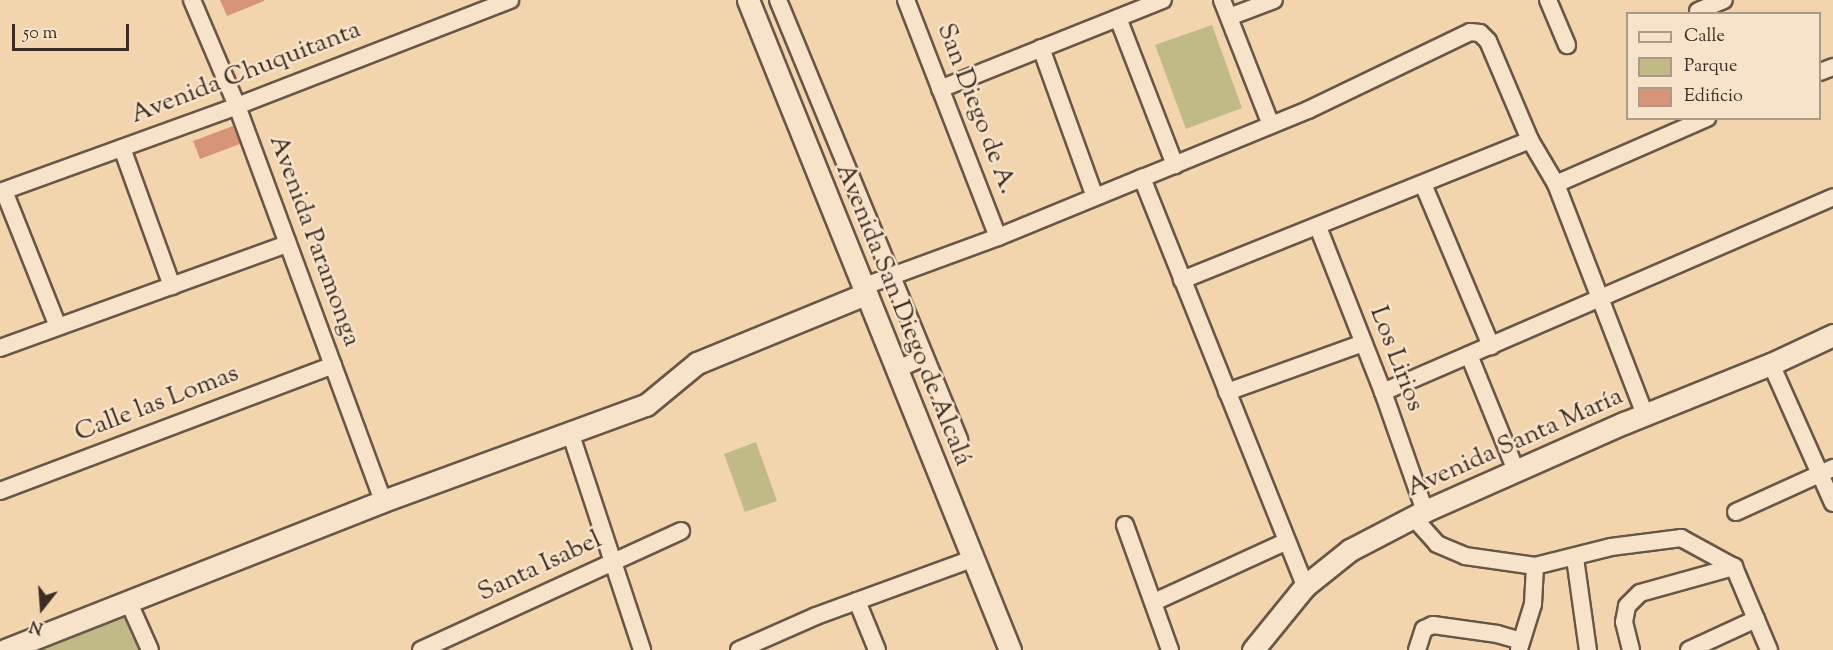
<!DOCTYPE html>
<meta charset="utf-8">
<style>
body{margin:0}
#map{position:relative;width:1833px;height:650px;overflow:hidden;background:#f2d4ad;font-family:"Sorts Mill Goudy",serif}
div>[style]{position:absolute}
.green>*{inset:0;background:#c0bb86}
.building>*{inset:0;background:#d79476}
.roads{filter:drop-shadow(2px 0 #685646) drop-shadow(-2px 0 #685646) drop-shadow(0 2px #685646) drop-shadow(0 -2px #685646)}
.minor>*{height:16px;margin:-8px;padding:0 8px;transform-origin:8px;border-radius:8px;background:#f7e3ca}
.tertiary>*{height:21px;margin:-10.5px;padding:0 10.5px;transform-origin:10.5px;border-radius:10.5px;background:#f7e3ca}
span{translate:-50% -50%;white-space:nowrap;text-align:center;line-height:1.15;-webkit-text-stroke:5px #f7e3ca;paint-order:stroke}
.street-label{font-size:26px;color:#3a2c23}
.legend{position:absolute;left:1626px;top:12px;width:195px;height:108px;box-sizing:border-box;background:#f7e3ca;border:2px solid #ab9a87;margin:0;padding:8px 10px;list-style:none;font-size:18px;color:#3a2c23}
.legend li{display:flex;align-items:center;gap:12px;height:30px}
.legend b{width:30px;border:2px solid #ab9a87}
.north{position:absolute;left:12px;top:578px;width:60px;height:60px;-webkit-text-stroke:4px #f7e3ca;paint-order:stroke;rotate:197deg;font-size:16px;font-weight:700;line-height:24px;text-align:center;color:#3a2c23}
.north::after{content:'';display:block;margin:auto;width:21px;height:27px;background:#3a2c23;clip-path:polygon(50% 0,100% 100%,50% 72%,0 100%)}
.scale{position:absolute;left:12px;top:24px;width:117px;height:27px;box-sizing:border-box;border:3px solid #3a2c23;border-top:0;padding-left:8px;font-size:18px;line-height:21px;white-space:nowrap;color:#3a2c23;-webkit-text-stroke:4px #f7e3ca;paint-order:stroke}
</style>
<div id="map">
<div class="green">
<div style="clip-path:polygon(1212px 25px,1242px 108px,1186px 129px,1155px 45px)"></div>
<div style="clip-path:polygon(756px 442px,777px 501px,745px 512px,724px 454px)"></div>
<div style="clip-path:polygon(125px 611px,143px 650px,32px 650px)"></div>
</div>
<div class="building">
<div style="clip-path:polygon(220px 0,264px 0,264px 1px,227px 16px)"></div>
<div style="clip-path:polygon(233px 126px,240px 144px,200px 159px,193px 141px)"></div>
</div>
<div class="roads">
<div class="minor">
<div style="left:192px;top:0;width:115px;rotate:67deg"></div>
<div style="left:237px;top:106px;width:421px;rotate:69.7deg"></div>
<div style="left:778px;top:0;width:476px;rotate:67.6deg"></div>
<div style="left:906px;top:0;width:254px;rotate:68.8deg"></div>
<div style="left:1222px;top:0;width:134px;rotate:68.6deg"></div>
<div style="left:1548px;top:0;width:49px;rotate:67.1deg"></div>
<div style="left:1698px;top:11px;width:28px;rotate:-23deg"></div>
<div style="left:1229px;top:17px;width:48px;rotate:-20.7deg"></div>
<div style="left:1118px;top:18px;width:158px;rotate:68.8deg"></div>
<div style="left:1041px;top:48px;width:158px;rotate:70.1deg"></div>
<div style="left:1820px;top:72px;width:14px;rotate:-21deg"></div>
<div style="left:940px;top:89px;width:240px;rotate:-21.8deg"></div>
<div style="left:122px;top:148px;width:147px;rotate:70.1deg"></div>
<div style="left:1142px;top:178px;width:439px;rotate:68.2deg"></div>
<div style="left:1423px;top:184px;width:176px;rotate:67.2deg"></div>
<div style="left:1556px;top:184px;width:165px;rotate:-23.6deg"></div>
<div style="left:4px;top:191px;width:146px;rotate:68.3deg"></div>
<div style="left:0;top:192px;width:252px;rotate:-19.9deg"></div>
<div style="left:237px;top:106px;width:293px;rotate:-21.2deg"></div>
<div style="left:1318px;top:227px;width:177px;rotate:68.5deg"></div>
<div style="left:1383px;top:392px;width:126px;rotate:70.6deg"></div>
<div style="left:1182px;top:280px;width:375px;rotate:-21.9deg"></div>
<div style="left:862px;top:287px;width:145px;rotate:-20.2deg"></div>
<div style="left:998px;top:237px;width:156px;rotate:-22.3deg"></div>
<div style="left:1142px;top:178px;width:179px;rotate:-22.3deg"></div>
<div style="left:1308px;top:110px;width:180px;rotate:-25.7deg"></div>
<div style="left:1470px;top:32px;width:10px;rotate:6deg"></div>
<div style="left:1480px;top:33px;width:11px;rotate:45deg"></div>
<div style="left:1488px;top:41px;width:108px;rotate:67deg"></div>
<div style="left:1530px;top:140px;width:51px;rotate:59.4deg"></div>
<div style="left:1556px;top:184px;width:248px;rotate:68.9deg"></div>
<div style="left:0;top:348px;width:306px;rotate:-19.9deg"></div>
<div style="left:1469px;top:355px;width:125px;rotate:67.9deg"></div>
<div style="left:1771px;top:364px;width:152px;rotate:66deg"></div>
<div style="left:896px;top:370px;width:31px;rotate:-25deg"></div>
<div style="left:1227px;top:392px;width:145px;rotate:-19.8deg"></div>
<div style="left:1383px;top:392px;width:490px;rotate:-23.4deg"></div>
<div style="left:570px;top:432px;width:230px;rotate:71.7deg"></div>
<div style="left:0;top:491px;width:356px;rotate:-20.7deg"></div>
<div style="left:1736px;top:512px;width:107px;rotate:-24.4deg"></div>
<div style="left:1413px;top:517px;width:36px;rotate:48deg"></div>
<div style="left:1437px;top:544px;width:30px;rotate:23deg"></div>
<div style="left:1465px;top:556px;width:71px;rotate:8.1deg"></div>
<div style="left:1535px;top:566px;width:78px;rotate:-14deg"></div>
<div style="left:1611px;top:547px;width:71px;rotate:-7.3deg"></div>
<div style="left:1681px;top:538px;width:60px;rotate:28.7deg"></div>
<div style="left:1734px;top:567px;width:90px;rotate:67.1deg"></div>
<div style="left:1125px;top:525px;width:133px;rotate:70.2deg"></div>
<div style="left:1575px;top:558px;width:93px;rotate:82deg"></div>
<div style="left:857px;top:601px;width:53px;rotate:67.8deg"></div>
<div style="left:1154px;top:602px;width:146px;rotate:-24.6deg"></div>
<div style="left:129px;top:603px;width:51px;rotate:65.9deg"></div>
<div style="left:1519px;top:649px;width:47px;rotate:-72.7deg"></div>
<div style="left:1533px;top:604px;width:38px;rotate:-87deg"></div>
<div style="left:421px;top:650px;width:286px;rotate:-24.6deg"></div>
<div style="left:739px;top:650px;width:84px;rotate:-23.8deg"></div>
<div style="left:816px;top:616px;width:166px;rotate:-20.1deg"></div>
<div style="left:1417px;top:650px;width:22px;rotate:-72deg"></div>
<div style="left:1424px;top:629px;width:10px;rotate:-24deg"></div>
<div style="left:1433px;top:625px;width:65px;rotate:8deg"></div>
<div style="left:1497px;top:634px;width:25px;rotate:16deg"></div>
<div style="left:1631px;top:650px;width:29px;rotate:-104deg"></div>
<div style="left:1624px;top:622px;width:16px;rotate:-79deg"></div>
<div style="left:1627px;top:606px;width:18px;rotate:-45deg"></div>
<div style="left:1640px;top:593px;width:98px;rotate:-15.5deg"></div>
<div style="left:1689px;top:650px;width:74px;rotate:-24.8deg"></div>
</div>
<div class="tertiary">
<div style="left:748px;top:0;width:701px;rotate:68.05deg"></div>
<div style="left:5px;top:650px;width:406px;rotate:-21.5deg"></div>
<div style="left:383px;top:501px;width:280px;rotate:-20.1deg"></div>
<div style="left:646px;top:405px;width:66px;rotate:-39.5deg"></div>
<div style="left:697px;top:363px;width:182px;rotate:-22.3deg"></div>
<div style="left:1253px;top:650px;width:82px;rotate:-50.9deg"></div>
<div style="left:1305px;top:586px;width:58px;rotate:-38.7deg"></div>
<div style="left:1350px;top:550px;width:85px;rotate:-27.5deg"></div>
<div style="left:1425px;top:511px;width:218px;rotate:-23.9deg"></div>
<div style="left:1624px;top:423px;width:158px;rotate:-21.9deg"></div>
<div style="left:1771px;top:364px;width:68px;rotate:-25.1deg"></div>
</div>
</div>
<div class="street-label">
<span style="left:246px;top:73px;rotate:-21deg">Avenida Chuquitanta</span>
<span style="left:976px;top:109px;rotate:69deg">San Diego de A.</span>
<span style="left:314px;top:241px;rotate:70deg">Avenida Paramonga</span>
<span style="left:903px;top:315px;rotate:68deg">Avenida San Diego de Alcalá</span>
<span style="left:1396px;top:359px;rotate:69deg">Los Lirios</span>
<span style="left:157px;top:404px;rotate:-21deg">Calle las Lomas</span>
<span style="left:1515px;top:443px;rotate:-24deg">Avenida Santa María</span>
<span style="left:540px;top:567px;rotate:-25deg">Santa Isabel</span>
</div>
<ul class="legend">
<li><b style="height:8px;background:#f7e3ca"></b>Calle</li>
<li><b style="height:16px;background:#c0bb86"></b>Parque</li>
<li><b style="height:16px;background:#d79476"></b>Edificio</li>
</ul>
<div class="north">N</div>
<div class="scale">50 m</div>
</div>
